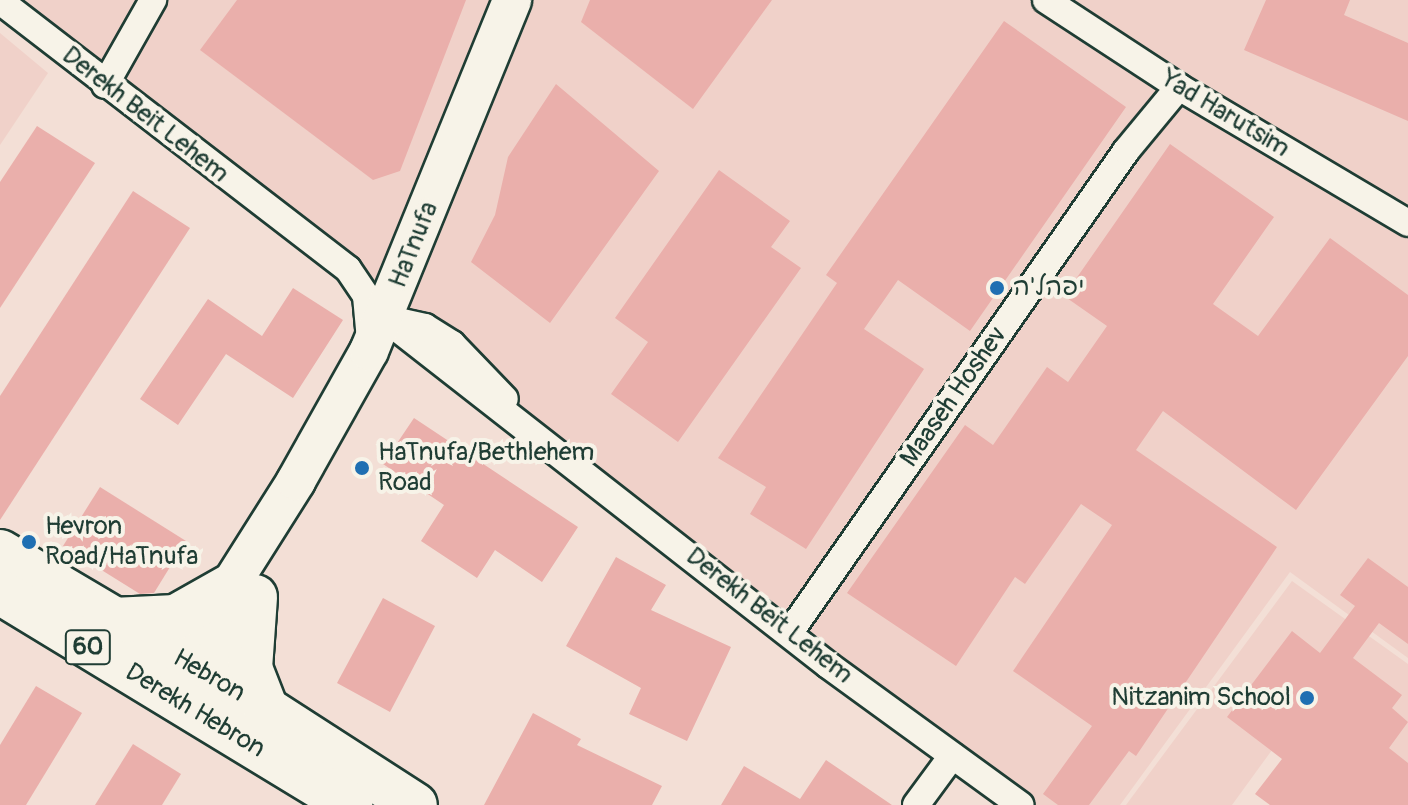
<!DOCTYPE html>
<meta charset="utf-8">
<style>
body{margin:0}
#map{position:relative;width:1408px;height:805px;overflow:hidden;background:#f3dfd6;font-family:Pangolin,"Playpen Sans Hebrew",sans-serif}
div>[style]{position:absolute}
.built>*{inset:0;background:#f0d1c9}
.building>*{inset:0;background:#eaafab}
.roads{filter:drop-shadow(2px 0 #1f3d34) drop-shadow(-2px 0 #1f3d34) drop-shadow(0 2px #1f3d34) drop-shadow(0 -2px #1f3d34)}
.street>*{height:26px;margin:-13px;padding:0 13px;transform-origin:13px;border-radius:13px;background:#f7f3e8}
.secondary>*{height:38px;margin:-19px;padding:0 19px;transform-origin:19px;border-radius:19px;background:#f7f3e8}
.highway>*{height:44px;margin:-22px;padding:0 22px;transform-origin:22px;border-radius:22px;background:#f7f3e8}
.dots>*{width:22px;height:22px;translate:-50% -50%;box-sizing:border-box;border:4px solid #f7f3e8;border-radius:50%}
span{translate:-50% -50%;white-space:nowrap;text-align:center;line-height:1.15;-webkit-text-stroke:8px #f7f3e8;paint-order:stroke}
.shield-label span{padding:2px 6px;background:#f7f3e8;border:2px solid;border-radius:6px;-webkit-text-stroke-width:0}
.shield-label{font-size:24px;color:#1f3d34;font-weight:700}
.street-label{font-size:26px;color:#1f3d34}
.poi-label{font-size:26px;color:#1f3d34}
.left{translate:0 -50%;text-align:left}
.right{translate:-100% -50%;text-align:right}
</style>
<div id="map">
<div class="built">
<div style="clip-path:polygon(0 0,1408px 0,1408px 658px,1290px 572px,1120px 805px,1031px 805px,789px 625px)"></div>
<div style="clip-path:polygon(0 33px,48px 73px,0 145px)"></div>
<div style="clip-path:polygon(1292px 581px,1408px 664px,1408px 805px,1285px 732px,1232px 805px,1126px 805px)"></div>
</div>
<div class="building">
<div style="clip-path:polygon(237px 0,466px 0,400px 171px,373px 180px,200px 50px)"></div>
<div style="clip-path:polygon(590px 0,772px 0,693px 109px,581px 22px)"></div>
<div style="clip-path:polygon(1266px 0,1350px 0,1344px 15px,1408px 43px,1408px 121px,1244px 50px)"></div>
<div style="clip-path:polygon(1004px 21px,1126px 107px,970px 331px,898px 280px,864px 329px,924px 369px,806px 549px,750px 514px,766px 487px,718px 458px,837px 283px,826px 275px)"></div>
<div style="clip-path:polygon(556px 84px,659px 171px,550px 323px,471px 262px,495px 215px,508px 157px)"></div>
<div style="clip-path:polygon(37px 126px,95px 163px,0 308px,0 182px)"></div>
<div style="clip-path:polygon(1170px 144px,1274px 217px,1213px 304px,1258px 336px,1330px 238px,1408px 295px,1408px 356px,1296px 510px,1163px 411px,1136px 450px,1277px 547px,1136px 756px,1129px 751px,1089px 805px,1058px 805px,1043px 794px,1092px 726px,1013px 671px,1112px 525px,1081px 504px,1025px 584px,1015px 577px,956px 666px,847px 593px,965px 425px,993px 445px,1047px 367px,1068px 382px,1107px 326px,1064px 296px)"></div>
<div style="clip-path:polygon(719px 170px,790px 221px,771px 247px,801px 268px,678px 442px,611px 394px,648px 342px,615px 318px)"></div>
<div style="clip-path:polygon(133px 191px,190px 228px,0 520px,0 396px)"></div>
<div style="clip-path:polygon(293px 288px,343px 320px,293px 398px,226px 354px,178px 425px,140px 399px,208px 299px,262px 336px)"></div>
<div style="clip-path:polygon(414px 418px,578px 527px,542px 582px,495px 550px,477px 578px,421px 541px,444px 505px,383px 464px)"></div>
<div style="clip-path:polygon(100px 487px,186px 541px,154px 593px,140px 594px,63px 546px)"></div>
<div style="clip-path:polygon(616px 557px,666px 585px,651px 610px,731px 647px,687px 741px,629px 714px,641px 688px,566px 646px)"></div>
<div style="clip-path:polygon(1368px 558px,1408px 587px,1408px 644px,1379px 623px,1353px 658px,1402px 695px,1392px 708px,1408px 722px,1389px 748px,1408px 763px,1408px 805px,1270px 805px,1255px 794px,1282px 759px,1227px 717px,1292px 631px,1320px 653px,1355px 606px,1340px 595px)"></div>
<div style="clip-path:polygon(383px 598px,435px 626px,390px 712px,337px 683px)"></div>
<div style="clip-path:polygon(36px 686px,82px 713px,26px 805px,0 805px,0 745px)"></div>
<div style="clip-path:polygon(533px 713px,581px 739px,577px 745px,662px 786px,652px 805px,484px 805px)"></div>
<div style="clip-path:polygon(133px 744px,181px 774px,162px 805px,95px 805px)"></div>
<div style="clip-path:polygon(826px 760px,892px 805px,721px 805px,744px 766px,800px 799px)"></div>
</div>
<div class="roads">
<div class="street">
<div style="left:1046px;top:0;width:159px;rotate:33.2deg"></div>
<div style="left:1179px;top:87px;width:266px;rotate:30.7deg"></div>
<div style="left:0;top:1px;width:439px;rotate:37.6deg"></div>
<div style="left:348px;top:269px;width:32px;rotate:56deg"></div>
<div style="left:366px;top:296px;width:44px;rotate:84.8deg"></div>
<div style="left:105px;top:85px;width:98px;rotate:-60.5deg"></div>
<div style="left:384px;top:318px;width:564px;rotate:38.01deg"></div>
<div style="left:828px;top:665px;width:238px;rotate:36deg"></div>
<div style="left:384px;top:318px;width:42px;rotate:12.4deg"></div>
<div style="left:425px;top:327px;width:32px;rotate:32deg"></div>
<div style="left:452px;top:344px;width:76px;rotate:46.1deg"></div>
<div style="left:790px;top:632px;width:587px;rotate:-55.06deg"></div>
<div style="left:1126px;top:151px;width:83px;rotate:-50.4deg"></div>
<div style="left:916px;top:805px;width:61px;rotate:-53.7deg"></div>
</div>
<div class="secondary">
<div style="left:179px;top:690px;width:30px;rotate:-82deg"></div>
<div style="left:183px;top:660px;width:212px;rotate:-57.7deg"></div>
<div style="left:296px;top:481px;width:149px;rotate:-60.7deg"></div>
<div style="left:369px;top:351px;width:379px;rotate:-67.8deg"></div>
<div style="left:185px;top:693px;width:28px;rotate:-39deg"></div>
<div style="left:207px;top:675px;width:94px;rotate:-58.5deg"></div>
</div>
<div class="highway">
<div style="left:0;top:552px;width:309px;rotate:30.6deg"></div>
<div style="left:266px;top:709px;width:177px;rotate:32.8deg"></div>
<div style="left:0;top:592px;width:410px;rotate:31.3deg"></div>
<div style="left:255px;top:597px;width:71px;rotate:94deg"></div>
<div style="left:250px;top:668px;width:44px;rotate:68.7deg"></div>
<div style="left:113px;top:620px;width:63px;rotate:-2.7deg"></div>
<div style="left:176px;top:617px;width:61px;rotate:-29.5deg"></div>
</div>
</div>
<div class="dots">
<div style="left:997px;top:288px;background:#1f6fb2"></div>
<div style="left:362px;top:468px;background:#1f6fb2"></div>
<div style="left:29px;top:542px;background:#1f6fb2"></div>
<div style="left:1307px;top:698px;background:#1f6fb2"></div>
</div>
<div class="shield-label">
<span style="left:88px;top:647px">60</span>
</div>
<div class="street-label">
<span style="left:1225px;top:114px;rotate:31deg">Yad Harutsim</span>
<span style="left:145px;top:115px;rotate:38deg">Derekh Beit Lehem</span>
<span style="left:414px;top:245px;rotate:-68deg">HaTnufa</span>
<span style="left:954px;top:397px;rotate:-55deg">Maaseh Hoshev</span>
<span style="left:769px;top:616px;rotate:38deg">Derekh Beit Lehem</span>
<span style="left:209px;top:676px;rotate:30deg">Hebron</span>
<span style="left:195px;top:711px;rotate:31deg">Derekh Hebron</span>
</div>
<div class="poi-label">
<span class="left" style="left:1013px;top:288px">יפהל'ה</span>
<span class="left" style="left:378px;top:468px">HaTnufa/Bethlehem<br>Road</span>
<span class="left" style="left:45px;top:542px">Hevron<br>Road/HaTnufa</span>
<span class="right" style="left:1291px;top:698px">Nitzanim School</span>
</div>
</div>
